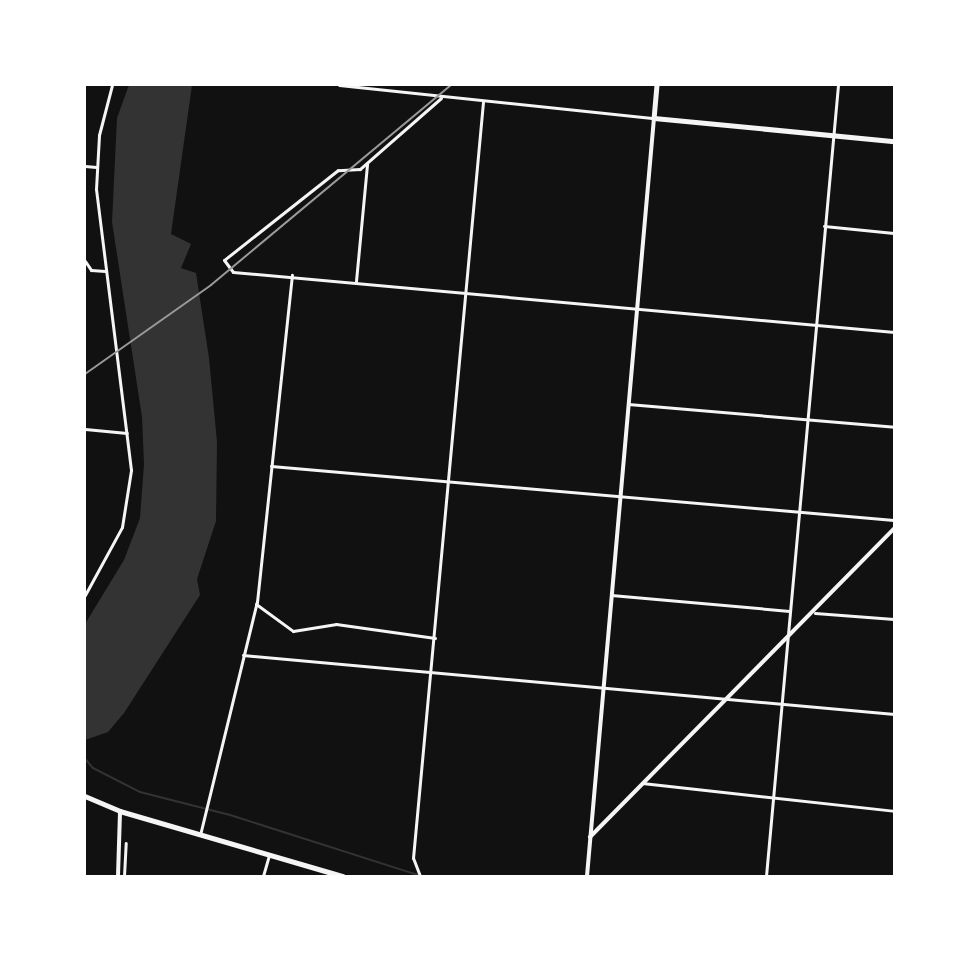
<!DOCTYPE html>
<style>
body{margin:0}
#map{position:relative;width:979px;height:961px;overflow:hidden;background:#111;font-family:"IBM Plex Serif",serif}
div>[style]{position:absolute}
.water>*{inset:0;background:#333}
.stream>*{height:2px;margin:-1px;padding:0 1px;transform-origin:1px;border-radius:1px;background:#333}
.minor>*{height:3px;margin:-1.5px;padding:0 1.5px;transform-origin:1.5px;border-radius:1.5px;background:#f5f5f5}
.tertiary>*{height:4px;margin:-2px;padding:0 2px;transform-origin:2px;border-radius:2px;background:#f5f5f5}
.secondary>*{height:4.5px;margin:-2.25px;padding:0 2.25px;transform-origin:2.25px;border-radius:2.25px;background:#f5f5f5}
.primary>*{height:4.5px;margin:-2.25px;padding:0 2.25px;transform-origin:2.25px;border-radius:2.25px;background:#f5f5f5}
.rail>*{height:2px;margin:-1px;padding:0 1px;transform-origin:1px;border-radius:1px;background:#9a9a9a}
span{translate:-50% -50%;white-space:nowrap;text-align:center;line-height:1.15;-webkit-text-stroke:4px #fff;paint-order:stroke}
.frame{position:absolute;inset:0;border:86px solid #fff;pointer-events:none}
</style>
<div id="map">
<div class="water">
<div style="clip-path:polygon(129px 85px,192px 85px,171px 234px,191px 244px,181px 268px,196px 273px,209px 358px,217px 442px,216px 521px,197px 579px,200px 595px,124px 713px,108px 732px,85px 740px,85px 624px,124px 560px,140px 518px,144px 464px,142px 417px,112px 222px,117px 118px)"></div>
</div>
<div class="stream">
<div style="left:86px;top:760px;width:11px;rotate:49deg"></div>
<div style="left:93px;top:768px;width:53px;rotate:27.1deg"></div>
<div style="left:140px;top:792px;width:93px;rotate:14.3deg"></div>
<div style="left:230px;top:815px;width:197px;rotate:17.7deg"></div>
</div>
<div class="minor">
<div style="left:339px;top:85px;width:317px;rotate:6deg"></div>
<div style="left:441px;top:98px;width:108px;rotate:138.8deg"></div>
<div style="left:360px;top:169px;width:22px;rotate:177deg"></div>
<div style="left:338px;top:170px;width:145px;rotate:141.7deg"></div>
<div style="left:224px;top:260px;width:15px;rotate:53deg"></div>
<div style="left:233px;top:272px;width:664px;rotate:5.19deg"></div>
<div style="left:85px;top:166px;width:11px;rotate:5deg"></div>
<div style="left:824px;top:226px;width:70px;rotate:5.7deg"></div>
<div style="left:85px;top:261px;width:11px;rotate:56deg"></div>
<div style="left:91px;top:270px;width:14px;rotate:4deg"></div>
<div style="left:356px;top:281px;width:118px;rotate:-84.6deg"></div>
<div style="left:628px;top:404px;width:267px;rotate:4.9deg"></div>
<div style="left:85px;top:429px;width:42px;rotate:5.4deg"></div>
<div style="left:271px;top:466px;width:625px;rotate:4.95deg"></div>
<div style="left:85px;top:595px;width:77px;rotate:-61.4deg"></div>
<div style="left:122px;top:527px;width:58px;rotate:-81deg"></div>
<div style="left:131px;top:470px;width:283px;rotate:-97.1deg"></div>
<div style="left:96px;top:189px;width:54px;rotate:-86.8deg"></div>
<div style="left:99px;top:135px;width:52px;rotate:-75.4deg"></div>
<div style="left:611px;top:595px;width:179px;rotate:5.1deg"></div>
<div style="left:256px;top:604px;width:46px;rotate:36.1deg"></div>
<div style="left:293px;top:631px;width:44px;rotate:-9.2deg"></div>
<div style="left:336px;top:624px;width:100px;rotate:8deg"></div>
<div style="left:815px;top:613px;width:79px;rotate:4.3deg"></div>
<div style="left:243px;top:655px;width:654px;rotate:5.18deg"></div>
<div style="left:642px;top:783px;width:254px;rotate:6.3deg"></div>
<div style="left:200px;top:835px;width:240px;rotate:-76.3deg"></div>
<div style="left:257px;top:602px;width:329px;rotate:-83.9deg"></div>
<div style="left:124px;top:876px;width:33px;rotate:-87deg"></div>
<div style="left:263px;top:876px;width:22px;rotate:-74deg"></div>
<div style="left:420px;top:876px;width:19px;rotate:-111deg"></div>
<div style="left:413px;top:858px;width:759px;rotate:-84.71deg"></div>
<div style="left:766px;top:876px;width:794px;rotate:-84.8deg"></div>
</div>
<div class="tertiary">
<div style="left:590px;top:837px;width:433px;rotate:-45.4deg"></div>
<div style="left:118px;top:876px;width:65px;rotate:-88.2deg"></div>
<div style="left:587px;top:876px;width:761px;rotate:-84.95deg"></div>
</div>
<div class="secondary">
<div style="left:657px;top:85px;width:33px;rotate:95deg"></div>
<div style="left:654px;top:118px;width:241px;rotate:5.5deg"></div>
</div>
<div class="primary">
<div style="left:85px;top:796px;width:38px;rotate:23deg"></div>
<div style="left:120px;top:811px;width:232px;rotate:16.3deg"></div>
</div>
<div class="rail">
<div style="left:85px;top:374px;width:154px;rotate:-35.2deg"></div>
<div style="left:211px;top:285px;width:312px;rotate:-39.8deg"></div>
</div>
<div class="frame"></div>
</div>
